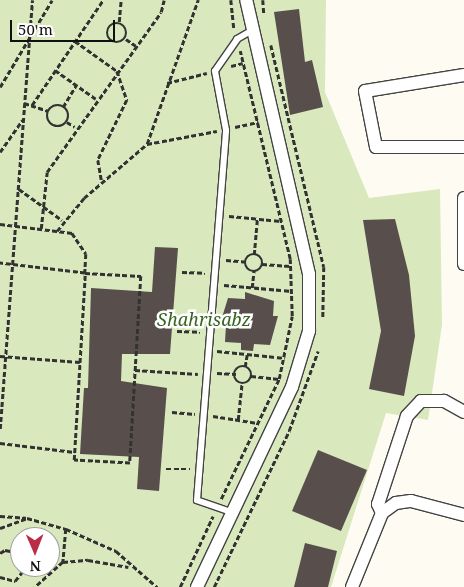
<!DOCTYPE html>
<style>
body{margin:0}
#map{position:relative;width:464px;height:587px;overflow:hidden;background:#fefbf3;font-family:"Noto Serif",serif}
div>[style]{position:absolute}
.green>*{inset:0;background:#d9e8bd}
.building>*{inset:0;background:#584f4c}
.path>*{height:2.5px;margin-top:-1.25px;transform-origin:0;background:repeating-linear-gradient(90deg,#323232 0 5px,transparent 0 7.5px)}
.path>.ring{margin:-1.25px;padding:0;box-sizing:content-box;background:none;border:2.5px solid #323232;border-radius:50%}
.roads{filter:drop-shadow(1px 0 #434343) drop-shadow(-1px 0 #434343) drop-shadow(0 1px #434343) drop-shadow(0 -1px #434343)}
.lane>*{height:6px;margin:-3px;padding:0 3px;transform-origin:3px;border-radius:3px;background:#fff}
.street>*{height:12px;margin:-6px;padding:0 6px;transform-origin:6px;border-radius:6px;background:#fff}
span{translate:-50% -50%;white-space:nowrap;text-align:center;line-height:1.15;-webkit-text-stroke:5px #fff;paint-order:stroke}
.park-label{font-size:18px;color:#396522;font-style:italic}
.north{position:absolute;left:10px;top:527px;width:50px;height:50px;box-sizing:border-box;background:#fff;border:1px solid #9f9f9f;border-radius:50%;rotate:179deg;font-size:14px;font-weight:700;line-height:20px;text-align:center;color:#101010}
.north::after{content:'';display:block;margin:auto;width:18px;height:22px;background:#ba2d46;clip-path:polygon(50% 0,100% 100%,50% 72%,0 100%)}
.scale{position:absolute;left:10px;top:20px;width:105px;height:22px;box-sizing:border-box;border:2px solid #101010;border-top:0;padding-left:6px;font-size:15px;line-height:18px;white-space:nowrap;color:#101010;-webkit-text-stroke:4px #fff;paint-order:stroke}
</style>
<div id="map">
<div class="green">
<div style="clip-path:polygon(evenodd,0 0,326px 0,325px 92px,369px 198px,440px 189px,442px 325px,428px 420px,386px 413px,331px 587px,0 587px,0 0,20px 537px,50px 537px,50px 567px,20px 567px,20px 537px)"></div>
</div>
<div class="building">
<div style="clip-path:polygon(299px 9px,305px 62px,312px 60px,323px 107px,290px 115px,274px 12px)"></div>
<div style="clip-path:polygon(395px 219px,409px 275px,415px 336px,404px 396px,369px 389px,381px 331px,363px 220px)"></div>
<div style="clip-path:polygon(155px 247px,178px 248px,170px 354px,122px 354px,121px 381px,167px 388px,159px 491px,137px 489px,139px 457px,80px 454px,84px 388px,88px 388px,91px 288px,152px 292px)"></div>
<div style="clip-path:polygon(245px 292px,274px 301px,273px 316px,278px 316px,270px 345px,254px 344px,253px 351px,241px 350px,241px 343px,225px 342px,226px 325px,220px 324px,228px 298px,245px 299px)"></div>
<div style="clip-path:polygon(318px 450px,367px 470px,341px 531px,292px 511px)"></div>
<div style="clip-path:polygon(305px 543px,337px 551px,328px 587px,294px 587px)"></div>
</div>
<div class="path">
<div style="left:231px;top:0;width:28px;rotate:84deg"></div>
<div style="left:263px;top:0;width:13px;rotate:86deg"></div>
<div style="left:119px;top:22px;width:22px;rotate:-85deg"></div>
<div class="ring" style="left:107px;top:23px;width:17.5px;height:17.5px"></div>
<div style="left:126px;top:39px;width:12px;rotate:35deg"></div>
<div style="left:75px;top:41px;width:52px;rotate:35.5deg"></div>
<div style="left:117px;top:71px;width:31px;rotate:71deg"></div>
<div style="left:127px;top:100px;width:67px;rotate:115.8deg"></div>
<div style="left:98px;top:160px;width:22px;rotate:80deg"></div>
<div style="left:271px;top:45px;width:228px;rotate:76.6deg"></div>
<div style="left:324px;top:267px;width:51px;rotate:91.1deg"></div>
<div style="left:231px;top:66px;width:12px;rotate:-14deg"></div>
<div style="left:55px;top:70px;width:50px;rotate:35.3deg"></div>
<div style="left:167px;top:83px;width:41px;rotate:-14deg"></div>
<div style="left:0;top:87px;width:101px;rotate:-59.1deg"></div>
<div style="left:24px;top:103px;width:25px;rotate:18deg"></div>
<div style="left:32px;top:105px;width:127px;rotate:-55.9deg"></div>
<div class="ring" style="left:47px;top:105px;width:19.5px;height:19.5px"></div>
<div style="left:63px;top:107px;width:26px;rotate:-59deg"></div>
<div style="left:67px;top:122px;width:9px;rotate:32deg"></div>
<div style="left:235px;top:127px;width:24px;rotate:-12deg"></div>
<div style="left:147px;top:144px;width:71px;rotate:-10.5deg"></div>
<div style="left:0;top:152px;width:39px;rotate:-55deg"></div>
<div style="left:19px;top:189px;width:53px;rotate:35.8deg"></div>
<div style="left:229px;top:216px;width:52px;rotate:5.5deg"></div>
<div style="left:0;top:224px;width:73px;rotate:7.1deg"></div>
<div style="left:72px;top:233px;width:25px;rotate:56deg"></div>
<div style="left:86px;top:254px;width:19px;rotate:93deg"></div>
<div style="left:85px;top:273px;width:86px;rotate:-173.3deg"></div>
<div style="left:41px;top:229px;width:57px;rotate:-84deg"></div>
<div style="left:47px;top:172px;width:196px;rotate:-54.5deg"></div>
<div style="left:161px;top:12px;width:12px;rotate:-76deg"></div>
<div style="left:57px;top:231px;width:43px;rotate:-50.7deg"></div>
<div style="left:84px;top:198px;width:83px;rotate:-40.6deg"></div>
<div style="left:147px;top:144px;width:153px;rotate:-70.5deg"></div>
<div class="ring" style="left:245px;top:254px;width:15.5px;height:15.5px"></div>
<div style="left:254px;top:255px;width:36px;rotate:-85deg"></div>
<div style="left:226px;top:260px;width:21px;rotate:5deg"></div>
<div style="left:262px;top:264px;width:28px;rotate:4deg"></div>
<div style="left:182px;top:272px;width:23px;rotate:2deg"></div>
<div style="left:85px;top:273px;width:56px;rotate:3.1deg"></div>
<div style="left:141px;top:276px;width:187px;rotate:93.4deg"></div>
<div style="left:130px;top:463px;width:56px;rotate:-176.9deg"></div>
<div style="left:74px;top:460px;width:187px;rotate:-86.6deg"></div>
<div style="left:224px;top:285px;width:68px;rotate:5deg"></div>
<div style="left:252px;top:288px;width:18px;rotate:-84deg"></div>
<div style="left:177px;top:331px;width:23px;rotate:2deg"></div>
<div style="left:217px;top:351px;width:68px;rotate:5.9deg"></div>
<div style="left:0;top:356px;width:80px;rotate:4.3deg"></div>
<div class="ring" style="left:234px;top:366px;width:15.5px;height:15.5px"></div>
<div style="left:245px;top:367px;width:13px;rotate:-81deg"></div>
<div style="left:135px;top:370px;width:63px;rotate:3.6deg"></div>
<div style="left:217px;top:373px;width:19px;rotate:3deg"></div>
<div style="left:251px;top:376px;width:28px;rotate:6deg"></div>
<div style="left:172px;top:412px;width:23px;rotate:5deg"></div>
<div style="left:213px;top:416px;width:46px;rotate:8.8deg"></div>
<div style="left:238px;top:420px;width:37px;rotate:-84deg"></div>
<div style="left:0;top:429px;width:430px;rotate:-85.7deg"></div>
<div style="left:0;top:443px;width:75px;rotate:6.9deg"></div>
<div style="left:166px;top:469px;width:24px"></div>
<div style="left:221px;top:499px;width:133px;rotate:-64.2deg"></div>
<div style="left:279px;top:379px;width:64px;rotate:-78.3deg"></div>
<div style="left:292px;top:316px;width:57px;rotate:-92deg"></div>
<div style="left:290px;top:259px;width:214px;rotate:-103.5deg"></div>
<div style="left:0;top:516px;width:26px;rotate:4deg"></div>
<div style="left:0;top:528px;width:29px;rotate:-20deg"></div>
<div style="left:27px;top:518px;width:41px;rotate:15.8deg"></div>
<div style="left:66px;top:529px;width:33px;rotate:95deg"></div>
<div style="left:63px;top:562px;width:38px;rotate:138deg"></div>
<div style="left:66px;top:529px;width:55px;rotate:23.7deg"></div>
<div style="left:116px;top:551px;width:55px;rotate:41.3deg"></div>
<div style="left:0;top:553px;width:6px;rotate:-31deg"></div>
<div style="left:5px;top:550px;width:15px;rotate:11deg"></div>
<div style="left:63px;top:562px;width:25px;rotate:-5deg"></div>
<div style="left:88px;top:560px;width:41px;rotate:9.9deg"></div>
<div style="left:0;top:577px;width:16px;rotate:15deg"></div>
<div style="left:15px;top:581px;width:18px;rotate:-52deg"></div>
<div style="left:180px;top:587px;width:78px;rotate:-65.1deg"></div>
<div style="left:214px;top:587px;width:173px;rotate:-64.3deg"></div>
<div style="left:289px;top:431px;width:85px;rotate:-70.1deg"></div>
</div>
<div class="roads">
<div class="lane">
<div style="left:231px;top:512px;width:36px;rotate:-161deg"></div>
<div style="left:197px;top:500px;width:371px;rotate:-85.5deg"></div>
<div style="left:226px;top:130px;width:60px;rotate:-100.6deg"></div>
<div style="left:215px;top:71px;width:39px;rotate:-55deg"></div>
<div style="left:237px;top:39px;width:16px;rotate:-30deg"></div>
</div>
<div class="street">
<div style="left:464px;top:75px;width:100px;rotate:170.8deg"></div>
<div style="left:365px;top:91px;width:57px;rotate:78.9deg"></div>
<div style="left:376px;top:147px;width:88px"></div>
<div style="left:464px;top:198px;width:66px;rotate:90deg"></div>
<div style="left:464px;top:412px;width:23px;rotate:-151deg"></div>
<div style="left:444px;top:401px;width:23px;rotate:180deg"></div>
<div style="left:421px;top:401px;width:21px;rotate:133deg"></div>
<div style="left:407px;top:416px;width:93px;rotate:108.2deg"></div>
<div style="left:378px;top:504px;width:10px;rotate:66deg"></div>
<div style="left:382px;top:513px;width:17px;rotate:-36deg"></div>
<div style="left:396px;top:503px;width:15px;rotate:-8deg"></div>
<div style="left:411px;top:501px;width:55px;rotate:14.8deg"></div>
<div style="left:197px;top:587px;width:221px;rotate:-64.6deg"></div>
<div style="left:292px;top:387px;width:59px;rotate:-73.1deg"></div>
<div style="left:309px;top:331px;width:57px;rotate:-90deg"></div>
<div style="left:309px;top:274px;width:281px;rotate:-102.9deg"></div>
<div style="left:352px;top:587px;width:80px;rotate:-67.9deg"></div>
</div>
</div>
<div class="park-label">
<span style="left:204px;top:319px">Shahrisabz</span>
</div>
<div class="north">N</div>
<div class="scale">50 m</div>
</div>
